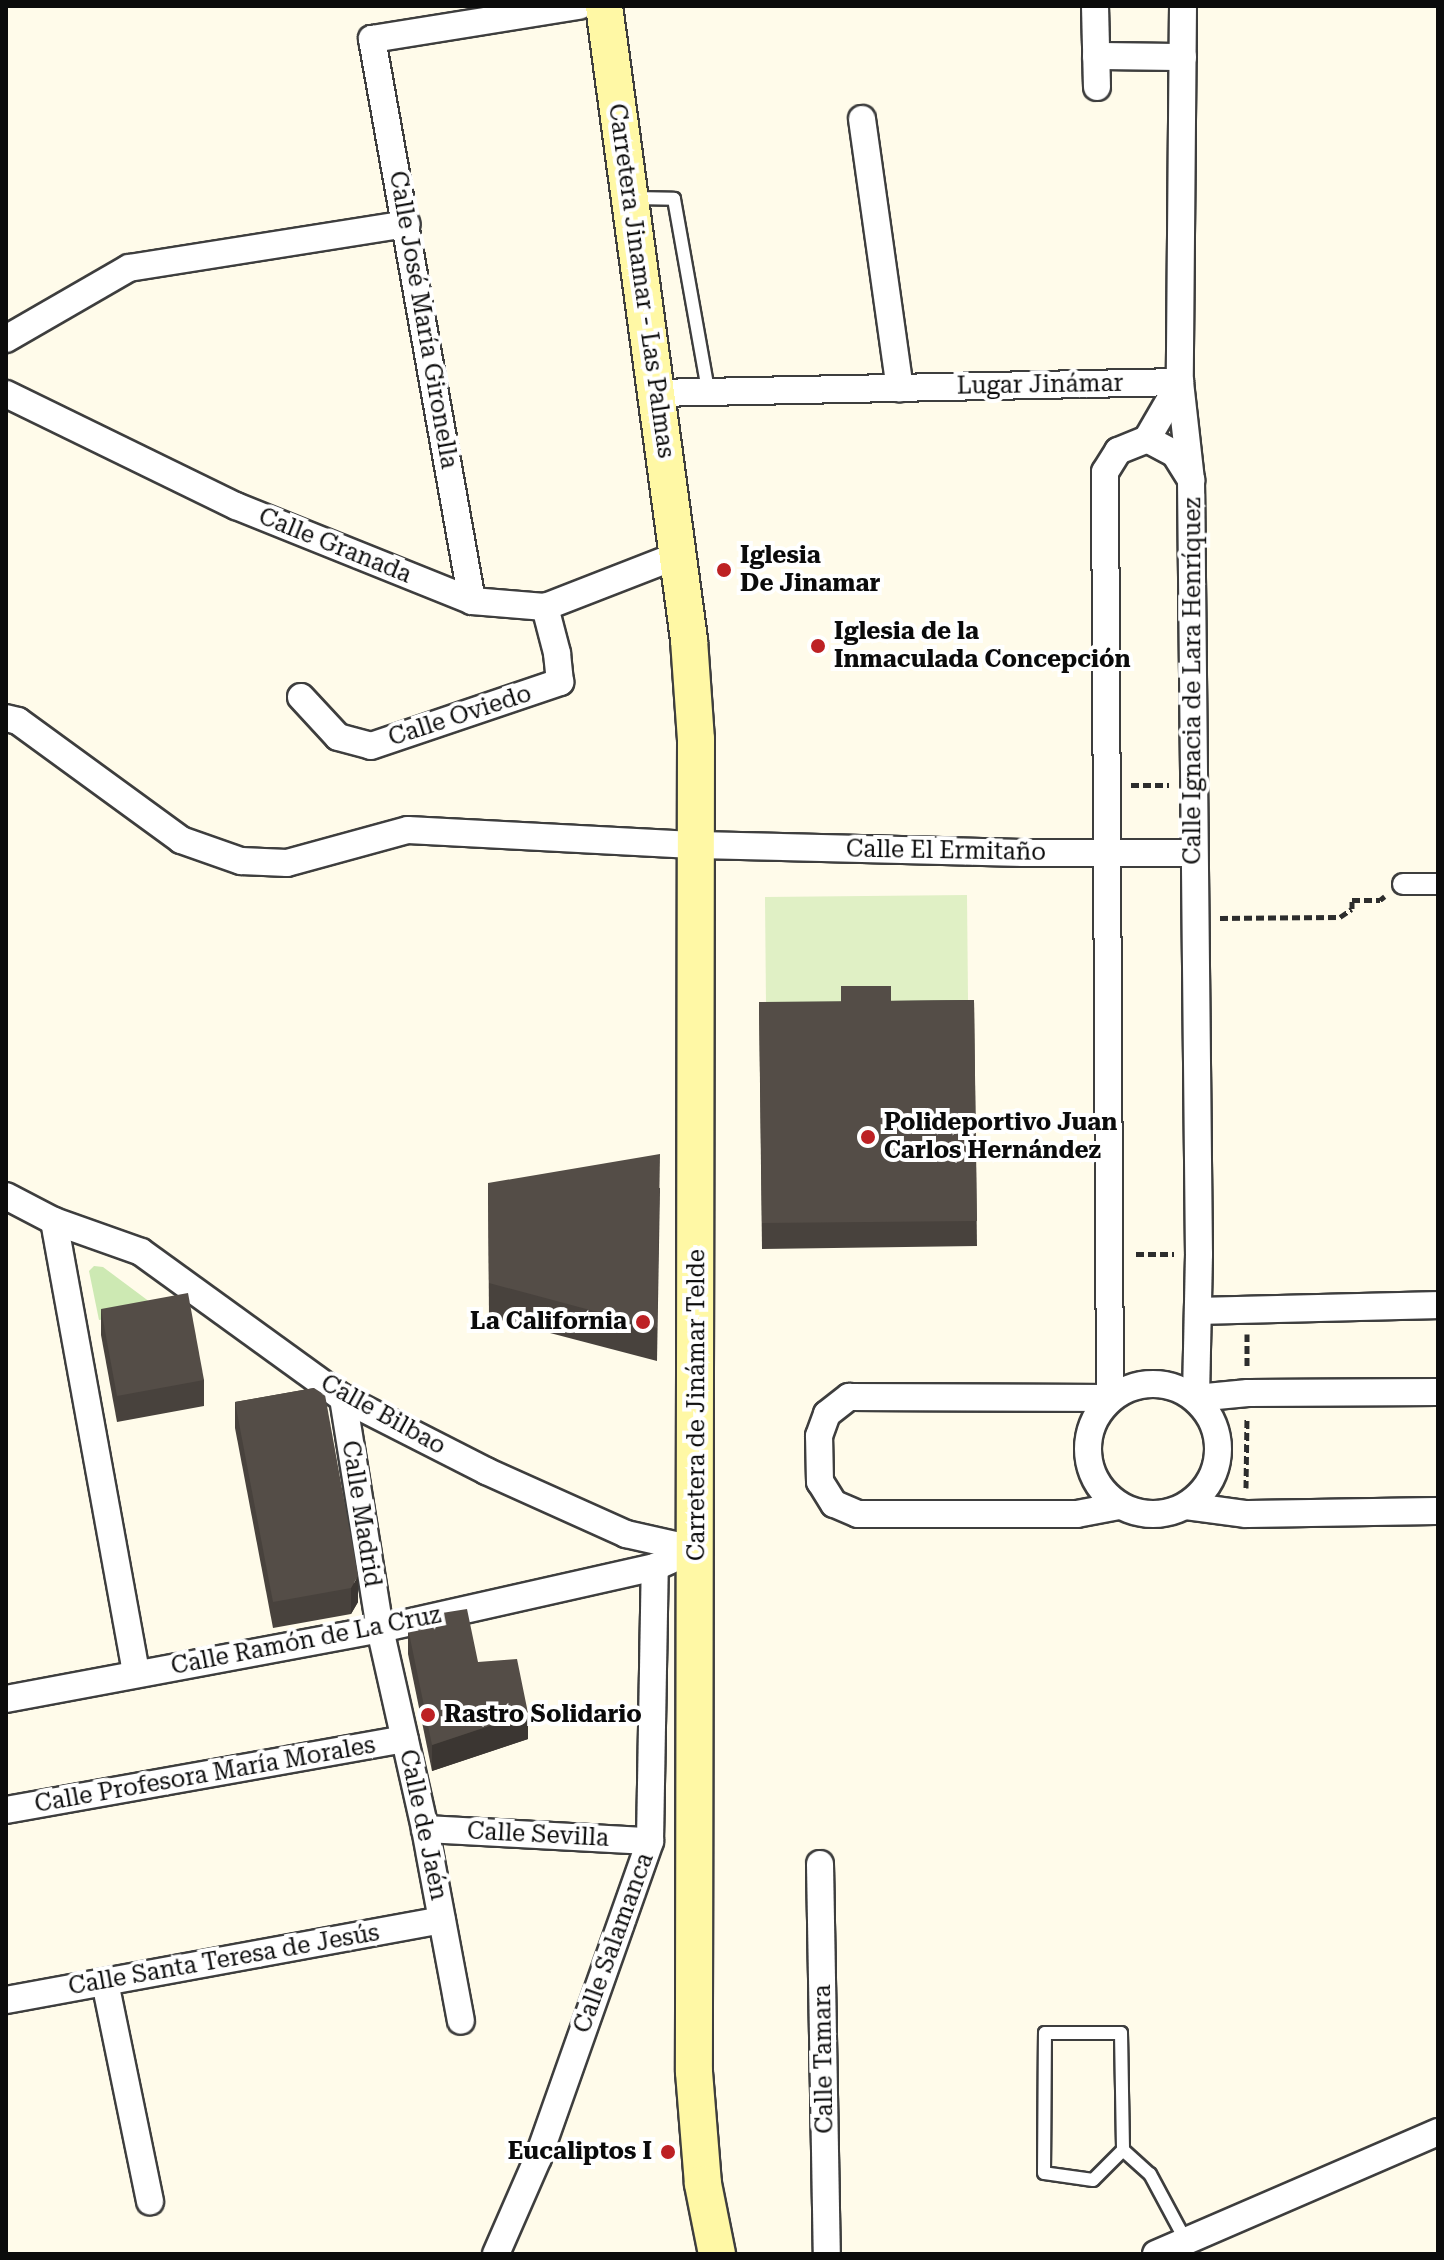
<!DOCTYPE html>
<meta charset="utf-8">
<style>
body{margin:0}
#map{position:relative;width:1444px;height:2260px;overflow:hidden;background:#fffbea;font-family:"Roboto Serif",serif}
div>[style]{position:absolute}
.green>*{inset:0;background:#cde9b3}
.pitch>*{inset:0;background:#e0f0c5}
.path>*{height:5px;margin-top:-2.5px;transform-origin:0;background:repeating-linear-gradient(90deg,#2d2d2d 0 8px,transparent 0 12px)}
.roads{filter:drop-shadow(2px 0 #3e3e3e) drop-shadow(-2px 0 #3e3e3e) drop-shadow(0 2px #3e3e3e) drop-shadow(0 -2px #3e3e3e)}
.service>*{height:12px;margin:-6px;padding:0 6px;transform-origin:6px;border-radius:6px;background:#fff}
.pedestrian>*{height:20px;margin:-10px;padding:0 10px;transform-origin:10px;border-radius:10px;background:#fff}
.minor>*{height:26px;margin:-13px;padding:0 13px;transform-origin:13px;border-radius:13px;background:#fff}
.minor>.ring{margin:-13px;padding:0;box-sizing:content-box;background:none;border:26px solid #fff;border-radius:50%}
.secondary>*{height:36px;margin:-18px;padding:0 18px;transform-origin:18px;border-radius:18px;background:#fff8a5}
.wall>*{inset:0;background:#48423d}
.shaded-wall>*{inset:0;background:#3b3632}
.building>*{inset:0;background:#544d47}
.dots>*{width:22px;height:22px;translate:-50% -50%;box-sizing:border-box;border:4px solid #fff;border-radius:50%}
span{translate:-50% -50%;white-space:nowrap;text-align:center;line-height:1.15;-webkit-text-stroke:8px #fff;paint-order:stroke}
.street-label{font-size:24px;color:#0b0b0b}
.poi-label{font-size:24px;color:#0b0b0b;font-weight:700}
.left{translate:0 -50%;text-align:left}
.right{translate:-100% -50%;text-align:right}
.frame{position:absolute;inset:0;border:8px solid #0b0b0b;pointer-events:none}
</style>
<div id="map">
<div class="green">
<div style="clip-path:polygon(94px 1266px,103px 1267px,162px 1311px,99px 1320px,89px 1271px)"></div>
</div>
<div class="pitch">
<div style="clip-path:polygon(967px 895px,968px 1002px,766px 1004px,765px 897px)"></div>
</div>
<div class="path">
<div style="left:1131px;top:785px;width:38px"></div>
<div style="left:1220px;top:918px;width:120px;rotate:-0.5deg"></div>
<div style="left:1340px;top:917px;width:14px;rotate:-34deg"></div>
<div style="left:1352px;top:909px;width:9px;rotate:-90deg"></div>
<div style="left:1352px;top:900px;width:28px"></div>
<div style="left:1380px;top:900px;width:6px;rotate:-39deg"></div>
<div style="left:1136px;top:1254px;width:38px"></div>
<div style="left:1247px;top:1334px;width:34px;rotate:90deg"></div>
<div style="left:1246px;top:1488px;width:70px;rotate:-89.2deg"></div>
</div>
<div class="roads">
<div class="service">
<div style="left:635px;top:198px;width:39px;rotate:1deg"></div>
<div style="left:674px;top:199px;width:194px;rotate:79.9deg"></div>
<div style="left:1123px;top:2150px;width:42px;rotate:135deg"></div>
<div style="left:1093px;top:2180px;width:49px;rotate:-171.9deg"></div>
<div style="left:1044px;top:2173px;width:140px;rotate:-89.6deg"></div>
<div style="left:1045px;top:2033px;width:76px"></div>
<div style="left:1121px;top:2033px;width:117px;rotate:89deg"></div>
<div style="left:1123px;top:2150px;width:36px;rotate:42deg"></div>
<div style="left:1150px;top:2174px;width:76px;rotate:61.8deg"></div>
</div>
<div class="pedestrian">
<div style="left:1403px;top:884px;width:35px"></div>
</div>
<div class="minor">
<div style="left:1095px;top:6px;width:81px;rotate:88.6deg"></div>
<div style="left:1183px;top:6px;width:376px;rotate:90.5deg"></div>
<div style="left:1180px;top:382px;width:99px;rotate:83.6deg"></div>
<div style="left:1191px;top:480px;width:774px;rotate:89.41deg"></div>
<div style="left:1199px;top:1254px;width:144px;rotate:91.2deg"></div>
<div style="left:1196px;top:1398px;width:52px;rotate:-5.5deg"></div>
<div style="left:1248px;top:1393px;width:190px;rotate:-0.3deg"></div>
<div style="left:1096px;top:56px;width:87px;rotate:0.7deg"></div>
<div style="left:862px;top:119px;width:272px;rotate:82deg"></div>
<div style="left:6px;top:339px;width:142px;rotate:-30deg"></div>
<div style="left:129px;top:268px;width:281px;rotate:-9deg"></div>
<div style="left:655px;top:393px;width:525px;rotate:-1.2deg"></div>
<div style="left:6px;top:394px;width:256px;rotate:26deg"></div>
<div style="left:236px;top:506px;width:254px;rotate:21.9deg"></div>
<div style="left:472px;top:601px;width:73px;rotate:4.7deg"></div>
<div style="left:545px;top:607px;width:141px;rotate:-21.3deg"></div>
<div style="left:1147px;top:439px;width:66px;rotate:-59.9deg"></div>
<div style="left:472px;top:601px;width:571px;rotate:-100.09deg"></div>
<div style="left:372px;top:39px;width:210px;rotate:-9.1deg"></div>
<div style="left:301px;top:697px;width:54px;rotate:47.2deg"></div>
<div style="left:338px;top:737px;width:34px;rotate:15deg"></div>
<div style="left:371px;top:746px;width:200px;rotate:-18.7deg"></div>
<div style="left:560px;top:682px;width:29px;rotate:-96deg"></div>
<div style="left:557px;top:653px;width:48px;rotate:-104.6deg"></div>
<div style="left:6px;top:718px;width:12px;rotate:14deg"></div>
<div style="left:18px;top:721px;width:202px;rotate:36.1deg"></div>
<div style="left:181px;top:840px;width:64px;rotate:19.3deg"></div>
<div style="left:241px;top:861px;width:46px;rotate:2.5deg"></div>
<div style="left:287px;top:863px;width:125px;rotate:-15.3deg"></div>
<div style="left:408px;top:830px;width:290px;rotate:3deg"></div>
<div style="left:698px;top:845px;width:325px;rotate:1.4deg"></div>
<div style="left:1023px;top:853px;width:171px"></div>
<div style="left:6px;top:1196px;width:54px;rotate:27.5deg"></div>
<div style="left:54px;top:1221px;width:92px;rotate:19.6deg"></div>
<div style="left:141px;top:1252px;width:249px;rotate:35.9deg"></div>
<div style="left:343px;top:1398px;width:161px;rotate:27deg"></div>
<div style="left:486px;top:1471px;width:154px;rotate:24.2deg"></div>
<div style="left:626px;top:1534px;width:73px;rotate:12.7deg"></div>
<div style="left:54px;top:1221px;width:460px;rotate:79.7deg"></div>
<div style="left:1199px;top:1311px;width:239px;rotate:-1.4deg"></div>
<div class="ring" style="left:1088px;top:1384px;width:104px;height:104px"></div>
<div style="left:343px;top:1398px;width:234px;rotate:80.9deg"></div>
<div style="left:380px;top:1629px;width:205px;rotate:77.3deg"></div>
<div style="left:425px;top:1829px;width:195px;rotate:79.4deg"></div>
<div style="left:1119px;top:1506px;width:43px;rotate:169.2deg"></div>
<div style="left:1077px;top:1514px;width:219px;rotate:180deg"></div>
<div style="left:858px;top:1514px;width:26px;rotate:-157deg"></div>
<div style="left:834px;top:1504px;width:26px;rotate:-122deg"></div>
<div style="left:820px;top:1482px;width:46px;rotate:-91.2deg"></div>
<div style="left:819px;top:1436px;width:23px;rotate:-70deg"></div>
<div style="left:827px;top:1414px;width:28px;rotate:-38deg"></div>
<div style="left:849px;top:1397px;width:261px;rotate:0.2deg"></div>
<div style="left:1110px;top:1398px;width:926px;rotate:-90.31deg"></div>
<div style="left:1105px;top:472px;width:25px;rotate:-58deg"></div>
<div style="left:1118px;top:451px;width:31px;rotate:-22deg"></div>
<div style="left:1147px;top:439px;width:32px;rotate:28deg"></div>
<div style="left:1175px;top:454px;width:31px;rotate:58deg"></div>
<div style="left:1186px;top:1506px;width:61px;rotate:7.6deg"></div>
<div style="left:1246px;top:1514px;width:192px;rotate:-0.9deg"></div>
<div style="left:6px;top:1699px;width:380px;rotate:-10.6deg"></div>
<div style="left:380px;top:1629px;width:282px;rotate:-12.7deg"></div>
<div style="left:655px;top:1567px;width:17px;rotate:-24deg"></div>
<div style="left:6px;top:1810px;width:405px;rotate:-10.1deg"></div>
<div style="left:425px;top:1829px;width:225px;rotate:3.1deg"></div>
<div style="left:820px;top:1864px;width:390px;rotate:89deg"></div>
<div style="left:105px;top:1982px;width:224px;rotate:78.4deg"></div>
<div style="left:6px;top:2000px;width:443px;rotate:-10.4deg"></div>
<div style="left:496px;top:2254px;width:105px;rotate:-66.4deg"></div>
<div style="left:538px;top:2158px;width:336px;rotate:-70.5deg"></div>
<div style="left:650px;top:1841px;width:274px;rotate:-89deg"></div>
<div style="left:1156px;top:2254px;width:307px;rotate:-23.4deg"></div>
</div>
<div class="secondary">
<div style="left:604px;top:6px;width:640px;rotate:82.36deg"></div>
<div style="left:689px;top:640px;width:99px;rotate:86deg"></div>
<div style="left:696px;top:739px;width:1333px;rotate:90.09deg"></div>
<div style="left:694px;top:2072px;width:112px;rotate:85.4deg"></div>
<div style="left:703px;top:2184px;width:71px;rotate:78.7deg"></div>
</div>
</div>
<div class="wall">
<div style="clip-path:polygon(974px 1000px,977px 1246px,762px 1249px,759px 1002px)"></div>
<div style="clip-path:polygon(488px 1183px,660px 1188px,657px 1361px,489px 1317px)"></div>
<div style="clip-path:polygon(101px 1309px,204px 1380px,204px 1406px,117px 1422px,101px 1335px)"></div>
<div style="clip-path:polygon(314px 1388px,358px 1602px,351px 1614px,273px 1628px,235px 1428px,235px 1402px)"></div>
<div style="clip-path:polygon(408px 1628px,478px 1662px,528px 1739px,432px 1771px,408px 1654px)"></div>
</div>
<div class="shaded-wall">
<div style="clip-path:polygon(358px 1576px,358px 1602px,351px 1614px,351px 1588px)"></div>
<div style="clip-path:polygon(528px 1713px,528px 1739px,432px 1771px,432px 1745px)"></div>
</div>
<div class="building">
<div style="clip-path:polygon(841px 986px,891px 986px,891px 1001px,974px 1000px,977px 1221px,762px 1223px,759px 1002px,841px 1002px)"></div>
<div style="clip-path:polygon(660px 1154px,657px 1328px,489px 1283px,488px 1183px)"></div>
<div style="clip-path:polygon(188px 1293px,204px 1380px,117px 1396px,101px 1309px)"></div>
<div style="clip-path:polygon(314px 1388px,325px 1395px,358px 1576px,351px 1588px,273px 1602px,235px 1402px)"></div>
<div style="clip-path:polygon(467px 1609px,478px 1662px,517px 1659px,528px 1713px,432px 1745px,408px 1628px,417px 1617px)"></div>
</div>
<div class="dots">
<div style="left:724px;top:570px;background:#bd2124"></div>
<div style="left:818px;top:646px;background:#bd2124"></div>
<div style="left:868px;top:1137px;background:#bd2124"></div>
<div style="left:643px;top:1322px;background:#bd2124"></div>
<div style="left:428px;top:1715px;background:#bd2124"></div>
<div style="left:668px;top:2152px;background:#bd2124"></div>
</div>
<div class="street-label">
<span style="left:641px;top:281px;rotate:82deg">Carretera Jinamar - Las Palmas</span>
<span style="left:423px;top:320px;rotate:80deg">Calle José María Gironella</span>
<span style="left:1040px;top:385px;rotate:-1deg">Lugar Jinámar</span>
<span style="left:335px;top:546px;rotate:22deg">Calle Granada</span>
<span style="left:1193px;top:681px;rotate:-90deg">Calle Ignacia de Lara Henríquez</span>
<span style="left:460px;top:716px;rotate:-18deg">Calle Oviedo</span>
<span style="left:946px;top:851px;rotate:1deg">Calle El Ermitaño</span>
<span style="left:697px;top:1405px;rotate:-90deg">Carretera de Jinámar Telde</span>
<span style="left:383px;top:1415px;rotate:29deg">Calle Bilbao</span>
<span style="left:361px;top:1514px;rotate:81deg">Calle Madrid</span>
<span style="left:306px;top:1641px;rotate:-11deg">Calle Ramón de La Cruz</span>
<span style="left:205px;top:1775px;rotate:-10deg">Calle Profesora María Morales</span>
<span style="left:423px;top:1825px;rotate:78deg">Calle de Jaén</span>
<span style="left:538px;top:1835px;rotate:3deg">Calle Sevilla</span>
<span style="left:614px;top:1943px;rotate:-70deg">Calle Salamanca</span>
<span style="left:224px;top:1960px;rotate:-10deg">Calle Santa Teresa de Jesús</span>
<span style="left:824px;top:2059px;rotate:-91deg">Calle Tamara</span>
</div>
<div class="poi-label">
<span class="left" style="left:740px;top:570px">Iglesia<br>De Jinamar</span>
<span class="left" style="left:834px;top:646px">Iglesia de la<br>Inmaculada Concepción</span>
<span class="left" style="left:884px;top:1137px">Polideportivo Juan<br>Carlos Hernández</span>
<span class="right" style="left:627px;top:1322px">La California</span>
<span class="left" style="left:444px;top:1715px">Rastro Solidario</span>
<span class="right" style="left:652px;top:2152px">Eucaliptos I</span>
</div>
<div class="frame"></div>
</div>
